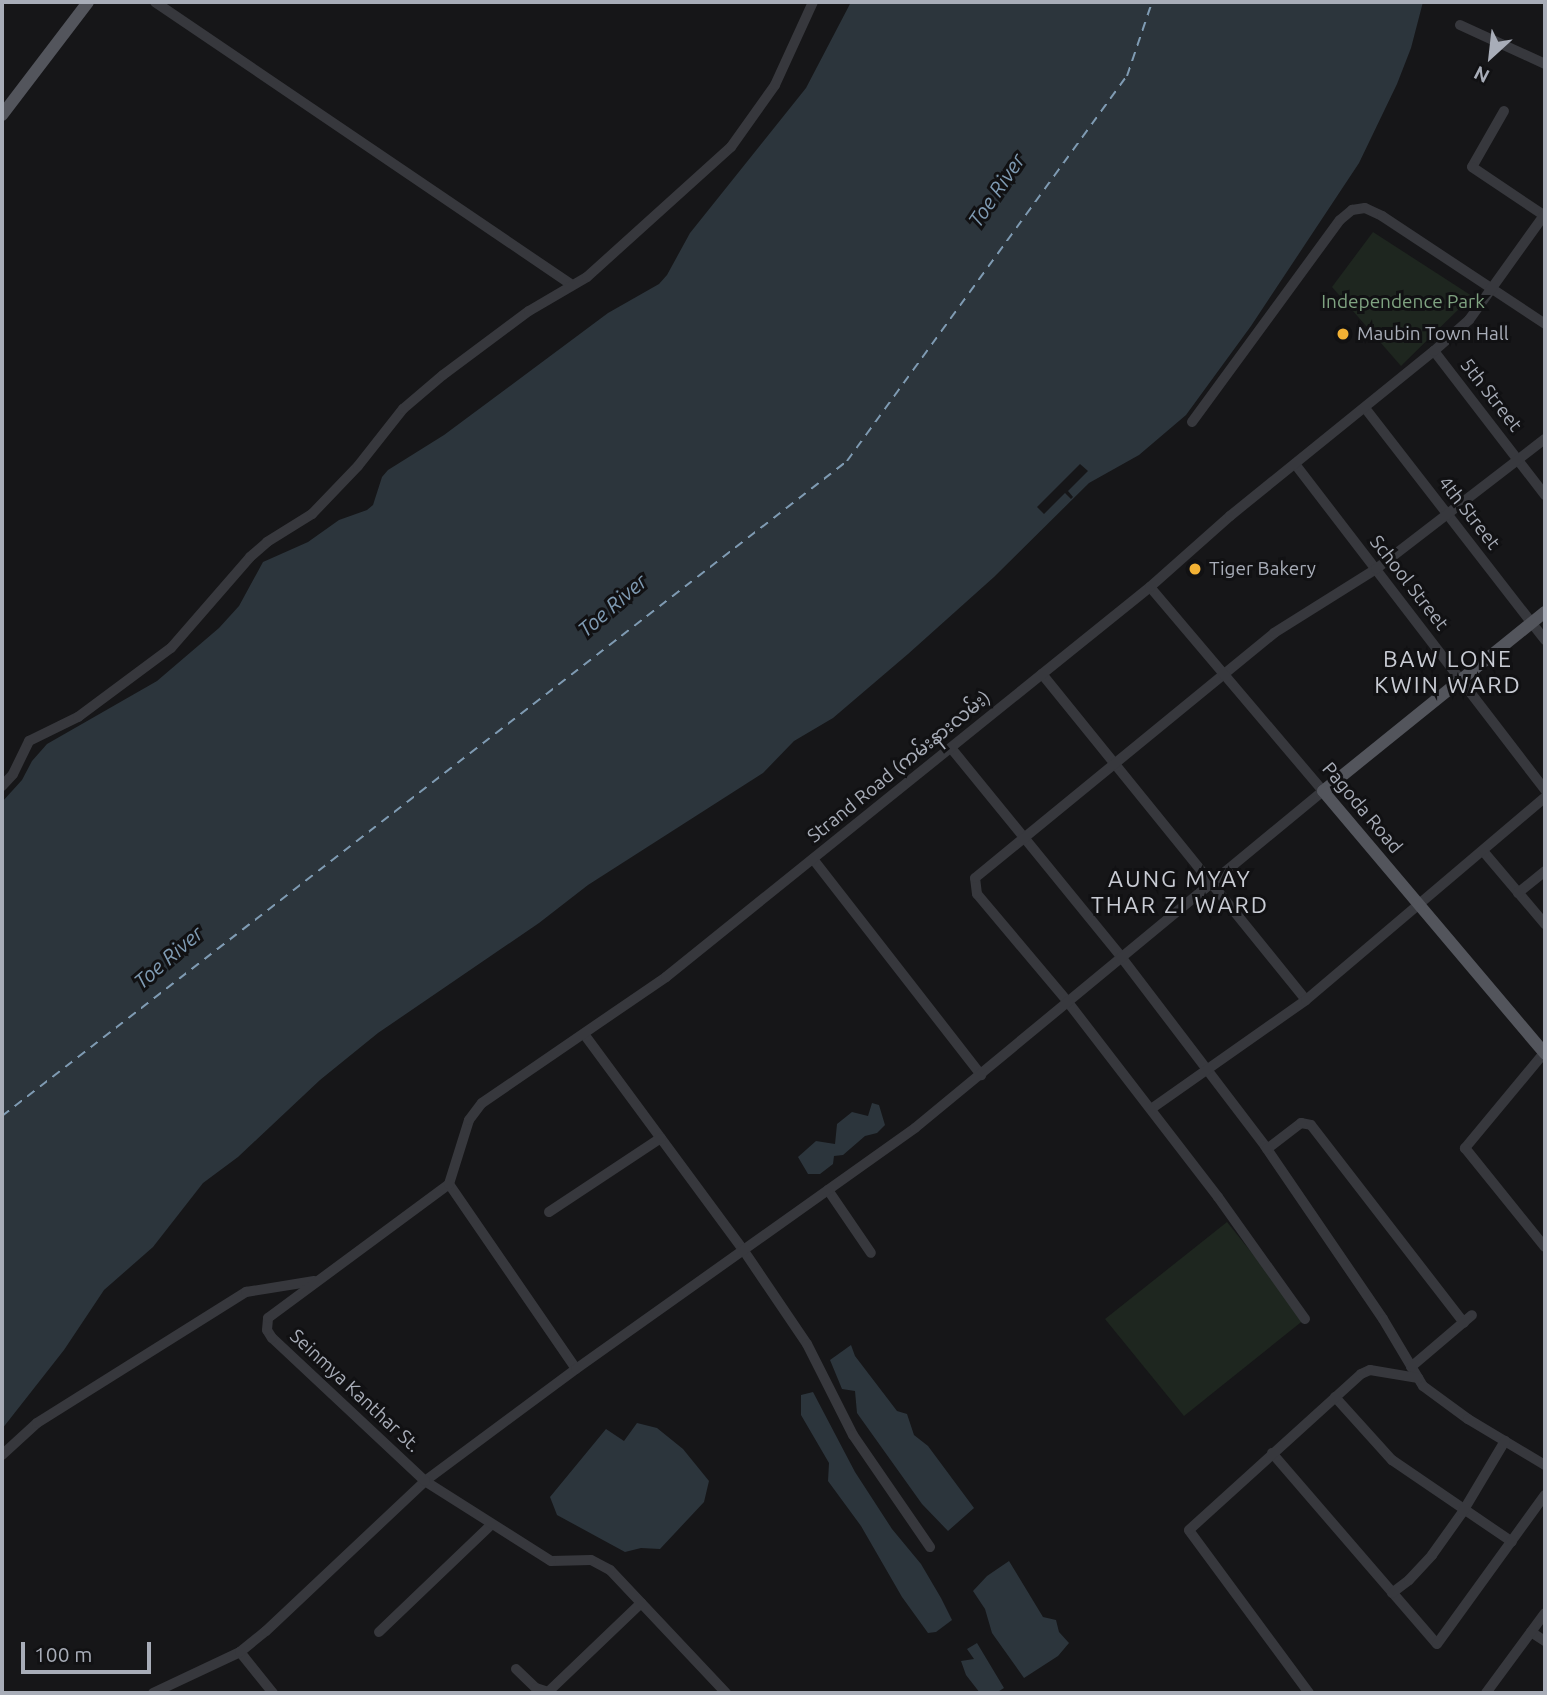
<!DOCTYPE html>
<meta charset="utf-8">
<style>
body{margin:0}
#map{position:relative;width:1547px;height:1695px;overflow:hidden;background:#161618;font-family:Ubuntu,"Noto Sans Myanmar",sans-serif}
div>[style]{position:absolute}
.green>*{inset:0;background:#1e261f}
.water>*{inset:0;background:#2c353c}
.pier>*{inset:0;background:#161618}
.ferry>*{height:2px;margin-top:-1px;transform-origin:0;background:repeating-linear-gradient(90deg,#7f9bb3 0 9px,transparent 0 16px)}
.minor>*{height:10px;margin:-5px;padding:0 5px;transform-origin:5px;border-radius:5px;background:#37383d}
.major>*{height:12px;margin:-6px;padding:0 6px;transform-origin:6px;border-radius:6px;background:#53555c}
.dots>*{width:19px;height:19px;translate:-50% -50%;box-sizing:border-box;border:4px solid #111113;border-radius:50%}
span{translate:-50% -50%;white-space:nowrap;text-align:center;line-height:1.15;-webkit-text-stroke:6px #111113;paint-order:stroke}
.park-label{font-size:19px;color:#7fa381}
.poi-label{font-size:19px;color:#a8adb8}
.left{translate:0 -50%;text-align:left}
.street-label{font-size:19px;color:#a8adb8}
.water-label{font-size:21px;color:#7f9bb3;font-style:italic}
.quarter-label{font-size:23px;color:#c9ccd4;letter-spacing:2px}
.frame{position:absolute;inset:0;border:4px solid #a8adb8;pointer-events:none}
.north{position:absolute;left:1456px;top:21px;width:70px;height:70px;-webkit-text-stroke:5px #111113;paint-order:stroke;rotate:207deg;font-size:19px;font-weight:700;line-height:28px;text-align:center;color:#a8adb8}
.north::after{content:'';display:block;margin:auto;width:24px;height:32px;background:#a8adb8;clip-path:polygon(50% 0,100% 100%,50% 72%,0 100%)}
.scale{position:absolute;left:21px;top:1642px;width:130px;height:32px;box-sizing:border-box;border:4px solid #a8adb8;border-top:0;padding-left:9px;font-size:21px;line-height:24px;white-space:nowrap;color:#a8adb8;-webkit-text-stroke:5px #111113;paint-order:stroke}
</style>
<div id="map">
<div class="green">
<div style="clip-path:polygon(1373px 232px,1472px 296px,1401px 366px,1332px 287px)"></div>
<div style="clip-path:polygon(1227px 1222px,1305px 1319px,1184px 1416px,1105px 1319px)"></div>
</div>
<div class="water">
<div style="clip-path:polygon(851px 2px,1423px 2px,1411px 48px,1397px 84px,1359px 163px,1251px 326px,1186px 415px,1139px 455px,1089px 483px,994px 577px,908px 654px,833px 718px,794px 741px,763px 773px,588px 885px,539px 923px,378px 1033px,320px 1080px,238px 1157px,203px 1183px,153px 1247px,104px 1290px,64px 1350px,2px 1429px,2px 802px,22px 780px,32px 761px,47px 744px,157px 681px,219px 628px,239px 606px,263px 562px,308px 542px,339px 520px,367px 510px,373px 505px,382px 477px,388px 470px,444px 435px,608px 313px,659px 284px,667px 275px,690px 233px,806px 88px)"></div>
<div style="clip-path:polygon(872px 1103px,879px 1105px,885px 1125px,877px 1133px,865px 1136px,843px 1155px,834px 1156px,833px 1164px,820px 1174px,808px 1174px,798px 1157px,816px 1141px,835px 1144px,837px 1124px,852px 1112px,868px 1116px)"></div>
<div style="clip-path:polygon(851px 1345px,855px 1356px,897px 1411px,907px 1414px,914px 1435px,928px 1446px,974px 1508px,948px 1531px,922px 1504px,857px 1413px,855px 1391px,842px 1389px,830px 1360px)"></div>
<div style="clip-path:polygon(813px 1392px,855px 1472px,892px 1529px,921px 1564px,941px 1598px,952px 1620px,936px 1632px,928px 1633px,902px 1597px,861px 1526px,828px 1481px,829px 1463px,801px 1415px,801px 1395px)"></div>
<div style="clip-path:polygon(637px 1423px,657px 1428px,683px 1449px,709px 1481px,704px 1502px,660px 1549px,641px 1548px,625px 1552px,557px 1515px,550px 1497px,606px 1429px,624px 1441px)"></div>
<div style="clip-path:polygon(1009px 1561px,1043px 1617px,1056px 1620px,1059px 1632px,1069px 1643px,1058px 1656px,1024px 1678px,992px 1633px,985px 1609px,973px 1591px,987px 1576px)"></div>
<div style="clip-path:polygon(977px 1643px,1004px 1688px,996px 1693px,980px 1693px,966px 1675px,961px 1661px,974px 1659px,967px 1649px)"></div>
</div>
<div class="pier">
<div style="clip-path:polygon(1080px 464px,1088px 471px,1068px 491px,1073px 497px,1071px 499px,1065px 493px,1044px 514px,1037px 507px)"></div>
</div>
<div class="ferry">
<div style="left:2px;top:1116px;width:1069px;rotate:-37.78deg"></div>
<div style="left:847px;top:461px;width:476px;rotate:-54deg"></div>
<div style="left:1127px;top:76px;width:78px;rotate:-71.3deg"></div>
</div>
<div class="minor">
<div style="left:155px;top:2px;width:504px;rotate:34.16deg"></div>
<div style="left:1460px;top:25px;width:94px;rotate:24.6deg"></div>
<div style="left:1504px;top:111px;width:64px;rotate:119.7deg"></div>
<div style="left:1472px;top:167px;width:88px;rotate:33.9deg"></div>
<div style="left:1434px;top:351px;width:182px;rotate:52.4deg"></div>
<div style="left:1365px;top:408px;width:294px;rotate:52.2deg"></div>
<div style="left:1192px;top:422px;width:250px;rotate:-53.8deg"></div>
<div style="left:1340px;top:220px;width:16px;rotate:-40deg"></div>
<div style="left:1352px;top:210px;width:13px;rotate:-9deg"></div>
<div style="left:1365px;top:208px;width:19px;rotate:25deg"></div>
<div style="left:1382px;top:216px;width:196px;rotate:33.5deg"></div>
<div style="left:1295px;top:464px;width:411px;rotate:52.5deg"></div>
<div style="left:1042px;top:674px;width:419px;rotate:51deg"></div>
<div style="left:951px;top:748px;width:271px;rotate:50.8deg"></div>
<div style="left:1122px;top:958px;width:236px;rotate:52.7deg"></div>
<div style="left:1265px;top:1146px;width:209px;rotate:55.7deg"></div>
<div style="left:1383px;top:1319px;width:78px;rotate:59.2deg"></div>
<div style="left:1423px;top:1386px;width:56px;rotate:36.3deg"></div>
<div style="left:1468px;top:1419px;width:90px;rotate:30.9deg"></div>
<div style="left:2px;top:786px;width:16px;rotate:-47deg"></div>
<div style="left:13px;top:774px;width:37px;rotate:-64deg"></div>
<div style="left:29px;top:741px;width:55px;rotate:-26.1deg"></div>
<div style="left:78px;top:717px;width:116px;rotate:-36.6deg"></div>
<div style="left:171px;top:648px;width:121px;rotate:-49deg"></div>
<div style="left:250px;top:557px;width:23px;rotate:-41deg"></div>
<div style="left:267px;top:542px;width:53px;rotate:-31.9deg"></div>
<div style="left:312px;top:514px;width:66px;rotate:-46.2deg"></div>
<div style="left:358px;top:466px;width:73px;rotate:-51.7deg"></div>
<div style="left:403px;top:409px;width:52px;rotate:-40.4deg"></div>
<div style="left:443px;top:375px;width:107px;rotate:-36.7deg"></div>
<div style="left:529px;top:311px;width:67px;rotate:-30.4deg"></div>
<div style="left:587px;top:277px;width:194px;rotate:-42.1deg"></div>
<div style="left:731px;top:147px;width:76px;rotate:-54.6deg"></div>
<div style="left:775px;top:85px;width:91px;rotate:-65.4deg"></div>
<div style="left:1483px;top:851px;width:96px;rotate:49.7deg"></div>
<div style="left:813px;top:859px;width:274px;rotate:52.1deg"></div>
<div style="left:1518px;top:893px;width:35px;rotate:-39deg"></div>
<div style="left:584px;top:1034px;width:270px;rotate:53.6deg"></div>
<div style="left:744px;top:1251px;width:112px;rotate:55.9deg"></div>
<div style="left:807px;top:1344px;width:102px;rotate:63.2deg"></div>
<div style="left:853px;top:1435px;width:136px;rotate:55.5deg"></div>
<div style="left:1544px;top:1053px;width:124px;rotate:129.7deg"></div>
<div style="left:1465px;top:1148px;width:127px;rotate:51.1deg"></div>
<div style="left:1151px;top:1109px;width:189px;rotate:-35.1deg"></div>
<div style="left:1306px;top:1000px;width:314px;rotate:-40.3deg"></div>
<div style="left:1267px;top:1149px;width:43px;rotate:-37.4deg"></div>
<div style="left:1301px;top:1123px;width:10px;rotate:11deg"></div>
<div style="left:1311px;top:1125px;width:250px;rotate:52.3deg"></div>
<div style="left:449px;top:1184px;width:224px;rotate:55.5deg"></div>
<div style="left:828px;top:1190px;width:76px;rotate:55.7deg"></div>
<div style="left:549px;top:1212px;width:134px;rotate:-33.5deg"></div>
<div style="left:1305px;top:1319px;width:150px;rotate:-125.5deg"></div>
<div style="left:1218px;top:1197px;width:246px;rotate:-127.6deg"></div>
<div style="left:1068px;top:1002px;width:141px;rotate:-130.1deg"></div>
<div style="left:977px;top:894px;width:16px;rotate:-97deg"></div>
<div style="left:975px;top:878px;width:387px;rotate:-39.3deg"></div>
<div style="left:1274px;top:633px;width:120px;rotate:-32.1deg"></div>
<div style="left:1376px;top:569px;width:213px;rotate:-37.6deg"></div>
<div style="left:1411px;top:1367px;width:80px;rotate:-40.4deg"></div>
<div style="left:1335px;top:1397px;width:85px;rotate:47.9deg"></div>
<div style="left:1392px;top:1460px;width:145px;rotate:34.3deg"></div>
<div style="left:1272px;top:1453px;width:252px;rotate:49.2deg"></div>
<div style="left:1437px;top:1644px;width:184px;rotate:-54.1deg"></div>
<div style="left:2px;top:1455px;width:47px;rotate:-42.4deg"></div>
<div style="left:37px;top:1423px;width:247px;rotate:-32.1deg"></div>
<div style="left:246px;top:1292px;width:69px;rotate:-9.2deg"></div>
<div style="left:1392px;top:1593px;width:21px;rotate:-37deg"></div>
<div style="left:1409px;top:1580px;width:34px;rotate:-47deg"></div>
<div style="left:1432px;top:1555px;width:52px;rotate:-54.5deg"></div>
<div style="left:1462px;top:1513px;width:84px;rotate:-59.2deg"></div>
<div style="left:379px;top:1632px;width:156px;rotate:-43.7deg"></div>
<div style="left:1531px;top:1632px;width:17px;rotate:33deg"></div>
<div style="left:240px;top:1652px;width:53px;rotate:51.2deg"></div>
<div style="left:516px;top:1669px;width:28px;rotate:44deg"></div>
<div style="left:536px;top:1688px;width:13px;rotate:18deg"></div>
<div style="left:548px;top:1692px;width:129px;rotate:-43.7deg"></div>
<div style="left:153px;top:1693px;width:96px;rotate:-25.2deg"></div>
<div style="left:240px;top:1652px;width:33px;rotate:-39deg"></div>
<div style="left:266px;top:1631px;width:219px;rotate:-43.3deg"></div>
<div style="left:425px;top:1481px;width:188px;rotate:-36.6deg"></div>
<div style="left:576px;top:1369px;width:416px;rotate:-35.4deg"></div>
<div style="left:915px;top:1128px;width:529px;rotate:-39.56deg"></div>
<div style="left:1323px;top:791px;width:267px;rotate:-130.3deg"></div>
<div style="left:726px;top:1693px;width:169px;rotate:-133.3deg"></div>
<div style="left:610px;top:1570px;width:21px;rotate:-152deg"></div>
<div style="left:591px;top:1560px;width:40px;rotate:178.6deg"></div>
<div style="left:551px;top:1561px;width:149px;rotate:-147.6deg"></div>
<div style="left:425px;top:1481px;width:209px;rotate:-136.9deg"></div>
<div style="left:272px;top:1338px;width:9px;rotate:-122deg"></div>
<div style="left:267px;top:1330px;width:12px;rotate:-85deg"></div>
<div style="left:268px;top:1318px;width:225px;rotate:-36.5deg"></div>
<div style="left:449px;top:1184px;width:67px;rotate:-72.6deg"></div>
<div style="left:469px;top:1120px;width:21px;rotate:-53deg"></div>
<div style="left:482px;top:1103px;width:223px;rotate:-34.4deg"></div>
<div style="left:666px;top:977px;width:622px;rotate:-38.86deg"></div>
<div style="left:1150px;top:587px;width:107px;rotate:-41.6deg"></div>
<div style="left:1230px;top:516px;width:262px;rotate:-39deg"></div>
<div style="left:1434px;top:351px;width:47px;rotate:-41.5deg"></div>
<div style="left:1469px;top:320px;width:130px;rotate:-54.4deg"></div>
<div style="left:1309px;top:1693px;width:202px;rotate:-126.4deg"></div>
<div style="left:1189px;top:1530px;width:232px;rotate:-42.2deg"></div>
<div style="left:1361px;top:1374px;width:10px;rotate:-24deg"></div>
<div style="left:1370px;top:1370px;width:49px;rotate:9.5deg"></div>
<div style="left:1486px;top:1693px;width:99px;rotate:-53.6deg"></div>
</div>
<div class="major">
<div style="left:2px;top:115px;width:142px;rotate:-52.7deg"></div>
<div style="left:1545px;top:612px;width:285px;rotate:141.1deg"></div>
<div style="left:1323px;top:791px;width:344px;rotate:49.8deg"></div>
</div>
<div class="dots">
<div style="left:1343px;top:334px;background:#f2b134"></div>
<div style="left:1195px;top:569px;background:#f2b134"></div>
</div>
<div class="park-label">
<span style="left:1403px;top:302px">Independence Park</span>
</div>
<div class="poi-label">
<span class="left" style="left:1357px;top:334px">Maubin Town Hall</span>
<span class="left" style="left:1209px;top:569px">Tiger Bakery</span>
</div>
<div class="street-label">
<span style="left:1491px;top:395px;rotate:52deg">5th Street</span>
<span style="left:1469px;top:513px;rotate:52deg">4th Street</span>
<span style="left:1409px;top:583px;rotate:52deg">School Street</span>
<span style="left:899px;top:767px;rotate:-39deg">Strand Road (ကမ်းနားလမ်း)</span>
<span style="left:1362px;top:808px;rotate:50deg">Pagoda Road</span>
<span style="left:355px;top:1391px;rotate:43deg">Seinmya Kanthar St.</span>
</div>
<div class="water-label">
<span style="left:996px;top:190px;rotate:-56deg">Toe River</span>
<span style="left:612px;top:605px;rotate:-41deg">Toe River</span>
<span style="left:168px;top:957px;rotate:-41deg">Toe River</span>
</div>
<div class="quarter-label">
<span style="left:1448px;top:672px">BAW LONE<br>KWIN WARD</span>
<span style="left:1180px;top:892px">AUNG MYAY<br>THAR ZI WARD</span>
</div>
<div class="frame"></div>
<div class="north">N</div>
<div class="scale">100 m</div>
</div>
